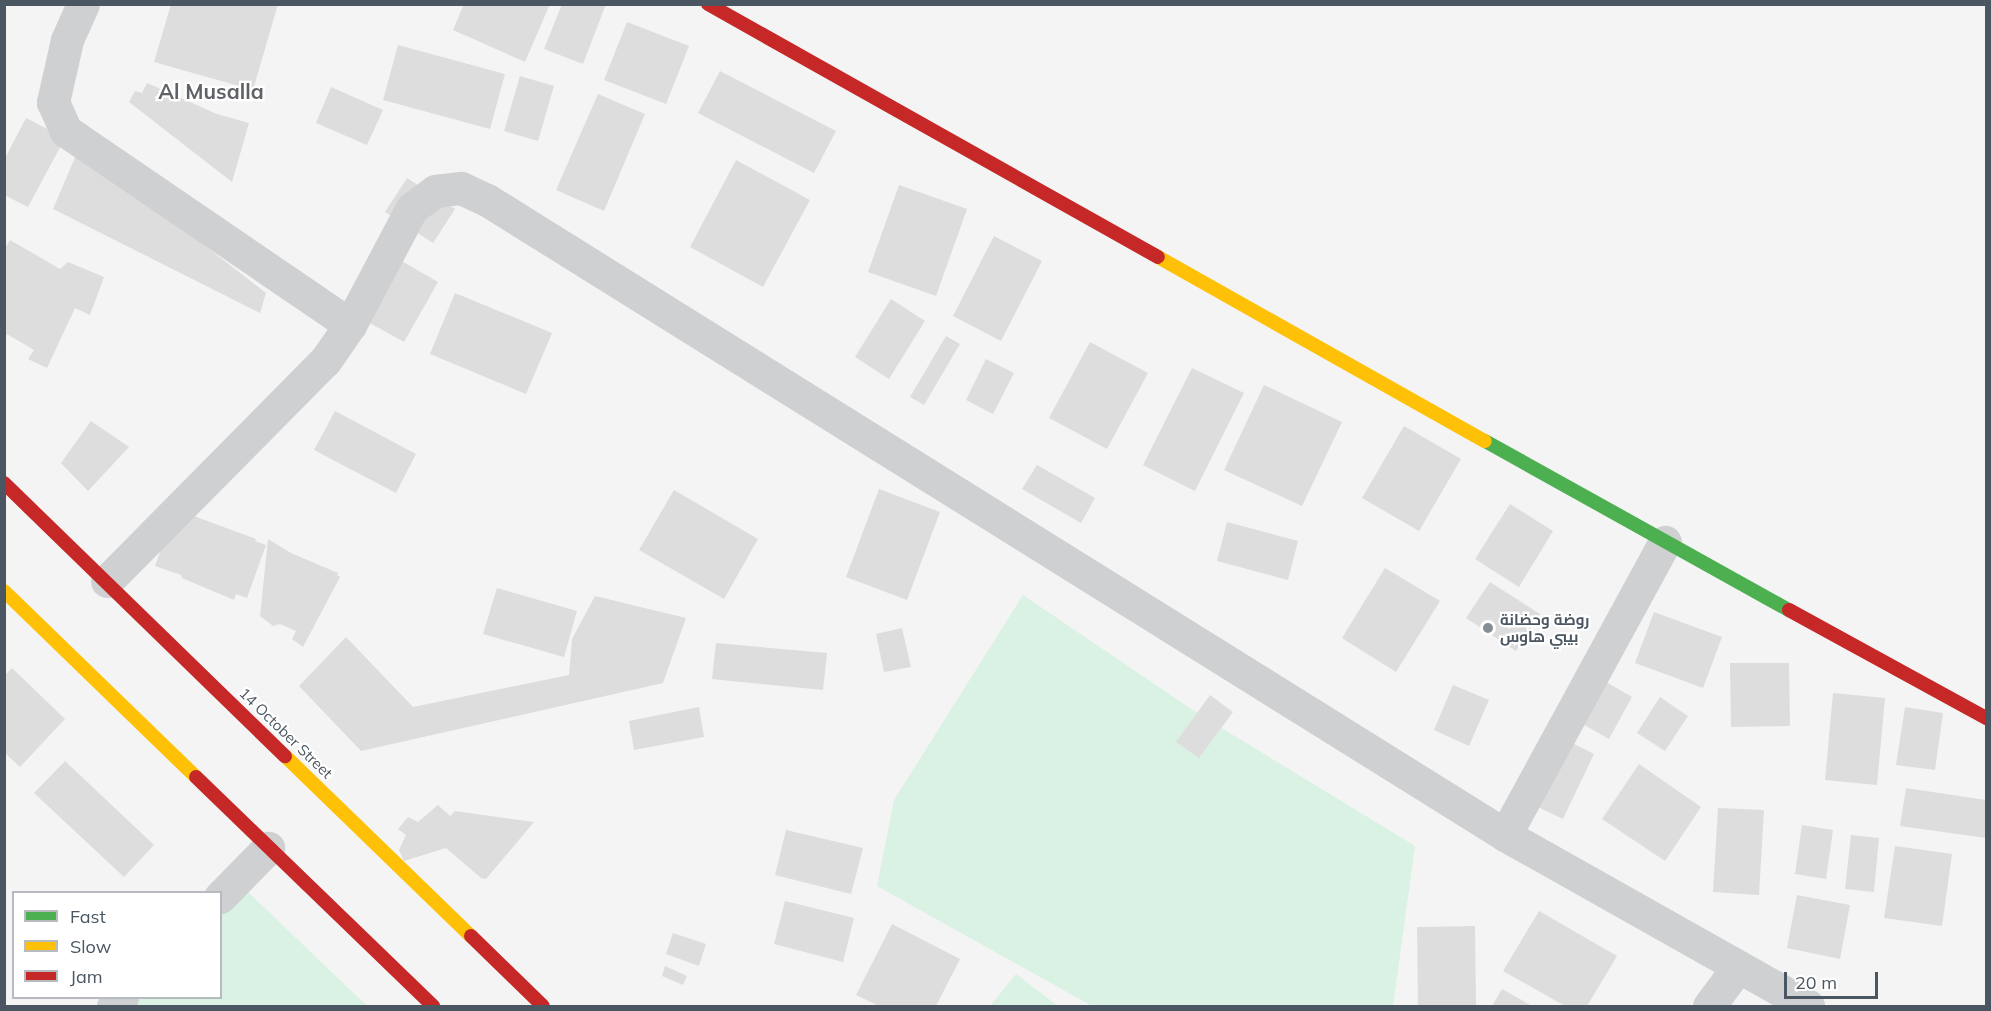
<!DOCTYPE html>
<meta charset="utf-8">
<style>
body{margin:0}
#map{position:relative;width:1991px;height:1011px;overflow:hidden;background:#f4f4f4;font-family:Mulish,Cairo,sans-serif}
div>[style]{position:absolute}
.green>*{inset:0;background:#d9f2e3}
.building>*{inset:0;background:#ddddde}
.street>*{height:33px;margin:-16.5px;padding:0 16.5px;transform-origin:16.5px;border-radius:16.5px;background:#ced0d2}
.fast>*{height:14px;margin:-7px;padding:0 7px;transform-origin:7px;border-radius:7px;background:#4caf50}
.slow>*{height:14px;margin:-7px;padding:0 7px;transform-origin:7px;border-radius:7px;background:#ffc107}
.jam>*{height:14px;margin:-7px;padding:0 7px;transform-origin:7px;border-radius:7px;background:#c62828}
.dots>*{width:16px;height:16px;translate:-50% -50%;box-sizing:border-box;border:3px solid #fff;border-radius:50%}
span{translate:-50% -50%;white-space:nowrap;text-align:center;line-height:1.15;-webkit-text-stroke:4.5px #fff;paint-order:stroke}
.poi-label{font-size:15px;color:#4a5661;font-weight:700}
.left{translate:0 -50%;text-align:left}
.street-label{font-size:15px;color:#4a5661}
.district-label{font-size:21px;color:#5f6368;font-weight:700}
.frame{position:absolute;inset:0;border:6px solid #4a5661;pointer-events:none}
.legend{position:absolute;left:12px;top:891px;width:210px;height:108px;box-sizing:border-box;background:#fff;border:2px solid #b7bbc0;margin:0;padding:8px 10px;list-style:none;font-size:18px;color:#4a5661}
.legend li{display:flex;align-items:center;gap:12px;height:30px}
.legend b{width:30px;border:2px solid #b7bbc0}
.scale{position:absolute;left:1784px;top:972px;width:94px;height:27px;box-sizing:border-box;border:3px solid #4a5661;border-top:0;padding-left:8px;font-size:18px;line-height:21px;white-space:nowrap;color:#4a5661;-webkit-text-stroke:4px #fff;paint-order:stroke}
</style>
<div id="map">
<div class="green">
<div style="clip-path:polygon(1023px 595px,1197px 713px,1415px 846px,1393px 1006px,1092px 1006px,877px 886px,894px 800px)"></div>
<div style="clip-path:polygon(245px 889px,367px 1006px,123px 1006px,133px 998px,220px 998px,221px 913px)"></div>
<div style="clip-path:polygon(1016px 974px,1058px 1006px,990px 1006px)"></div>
</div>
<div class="building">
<div style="clip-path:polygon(171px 4px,278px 4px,253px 90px,154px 62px)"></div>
<div style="clip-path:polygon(464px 4px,550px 4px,525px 62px,453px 30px)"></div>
<div style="clip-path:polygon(562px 4px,606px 4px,583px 64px,544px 49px)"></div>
<div style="clip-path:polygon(627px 22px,689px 46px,666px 104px,604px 80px)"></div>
<div style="clip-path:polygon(398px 45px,505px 74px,490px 129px,383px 100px)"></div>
<div style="clip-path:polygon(720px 71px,836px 131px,814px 173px,698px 113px)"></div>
<div style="clip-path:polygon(520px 76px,554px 86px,538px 141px,504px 131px)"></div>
<div style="clip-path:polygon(147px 83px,217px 114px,249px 123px,232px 182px,129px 102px,135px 91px,142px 93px)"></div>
<div style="clip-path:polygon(331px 87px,383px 110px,367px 145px,316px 123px)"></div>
<div style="clip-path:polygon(598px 94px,645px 114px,604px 211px,556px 190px)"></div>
<div style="clip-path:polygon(26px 118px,65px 138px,28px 207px,4px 195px,4px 160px)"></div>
<div style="clip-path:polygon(79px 148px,266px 293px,260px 313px,53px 209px)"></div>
<div style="clip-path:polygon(736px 160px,810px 200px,763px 287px,690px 247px)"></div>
<div style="clip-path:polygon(407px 178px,455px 209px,433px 243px,385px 212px)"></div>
<div style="clip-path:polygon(899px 185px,967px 209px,936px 296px,868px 272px)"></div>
<div style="clip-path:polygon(994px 236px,1042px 261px,1001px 341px,953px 316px)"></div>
<div style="clip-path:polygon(10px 240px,60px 269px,68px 262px,104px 277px,90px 315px,75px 308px,47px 368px,28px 359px,34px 350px,7px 334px,5px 338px,5px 248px)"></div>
<div style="clip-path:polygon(393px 256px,438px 282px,404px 342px,359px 317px)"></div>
<div style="clip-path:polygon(455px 293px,552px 333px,526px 394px,430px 354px)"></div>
<div style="clip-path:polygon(891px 299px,925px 321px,889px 379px,855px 357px)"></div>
<div style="clip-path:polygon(946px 336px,960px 344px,924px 405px,910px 397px)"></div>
<div style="clip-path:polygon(1090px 342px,1148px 373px,1107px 449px,1049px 418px)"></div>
<div style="clip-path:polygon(986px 359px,1014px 373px,993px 414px,966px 400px)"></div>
<div style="clip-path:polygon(1192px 368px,1244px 393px,1195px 491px,1143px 465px)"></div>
<div style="clip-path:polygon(1264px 385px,1342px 422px,1302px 506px,1224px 470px)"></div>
<div style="clip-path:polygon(335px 411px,416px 454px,396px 493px,314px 450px)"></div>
<div style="clip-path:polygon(91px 421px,129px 447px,88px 491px,61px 463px)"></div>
<div style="clip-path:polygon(1404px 426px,1461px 459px,1419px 531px,1362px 498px)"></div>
<div style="clip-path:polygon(1037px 465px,1095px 498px,1081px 523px,1022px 489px)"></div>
<div style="clip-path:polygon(879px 489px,940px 512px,907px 600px,846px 577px)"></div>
<div style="clip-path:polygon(674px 490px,758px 539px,724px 599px,639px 550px)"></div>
<div style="clip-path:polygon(1510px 504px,1553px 531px,1519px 587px,1475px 559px)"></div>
<div style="clip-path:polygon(167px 506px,256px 539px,255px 541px,266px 545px,247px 598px,236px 594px,234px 600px,182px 578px,181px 575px,155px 566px,170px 523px)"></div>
<div style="clip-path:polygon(1227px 522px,1298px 541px,1288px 580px,1217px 561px)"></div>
<div style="clip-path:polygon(268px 539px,291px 553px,338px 573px,337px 575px,340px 577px,303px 647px,292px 639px,296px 631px,280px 624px,273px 626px,260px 616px)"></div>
<div style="clip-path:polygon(1385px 568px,1440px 601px,1396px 672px,1342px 638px)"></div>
<div style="clip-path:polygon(1490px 582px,1540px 614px,1516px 651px,1466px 618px)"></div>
<div style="clip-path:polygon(497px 588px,577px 611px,564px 657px,483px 634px)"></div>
<div style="clip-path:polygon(595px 596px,686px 618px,663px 683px,361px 751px,299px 686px,346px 637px,413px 707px,569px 675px,572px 639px)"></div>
<div style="clip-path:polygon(1654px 612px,1722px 637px,1703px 688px,1635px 663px)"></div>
<div style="clip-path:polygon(902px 628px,911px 667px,884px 672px,876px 634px)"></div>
<div style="clip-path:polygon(716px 643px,827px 653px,823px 690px,712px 679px)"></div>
<div style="clip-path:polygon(1730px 663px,1789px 663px,1790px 726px,1731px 727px)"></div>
<div style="clip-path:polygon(12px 668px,65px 719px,20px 767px,4px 752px,4px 676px)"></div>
<div style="clip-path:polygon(1594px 675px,1632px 697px,1609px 739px,1570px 717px)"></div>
<div style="clip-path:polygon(1453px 685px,1489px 700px,1469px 746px,1434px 730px)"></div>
<div style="clip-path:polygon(1833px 693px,1885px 698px,1877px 785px,1825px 780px)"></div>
<div style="clip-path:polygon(1210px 695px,1233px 712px,1199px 758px,1176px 742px)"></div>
<div style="clip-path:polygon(1660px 697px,1688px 716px,1665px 751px,1637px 733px)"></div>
<div style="clip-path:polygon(699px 707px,704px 737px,634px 750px,629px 721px)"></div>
<div style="clip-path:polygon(1905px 707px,1943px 713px,1935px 770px,1896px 765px)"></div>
<div style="clip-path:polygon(1570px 742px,1594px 754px,1563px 819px,1538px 807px)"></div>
<div style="clip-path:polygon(65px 761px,154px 845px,124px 877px,34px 793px)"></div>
<div style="clip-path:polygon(1639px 764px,1701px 807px,1665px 861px,1602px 819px)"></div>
<div style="clip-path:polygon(1906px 788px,1986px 800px,1986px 838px,1900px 826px)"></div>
<div style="clip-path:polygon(438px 805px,450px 816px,455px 811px,534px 822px,486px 879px,481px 878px,446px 848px,404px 861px,399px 850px,406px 835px,398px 829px,408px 817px,418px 822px)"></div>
<div style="clip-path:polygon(1718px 808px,1764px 810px,1759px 895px,1713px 892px)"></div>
<div style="clip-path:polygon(1802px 825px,1833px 830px,1826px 879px,1795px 874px)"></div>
<div style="clip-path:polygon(786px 830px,863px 848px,851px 894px,775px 875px)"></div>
<div style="clip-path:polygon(1851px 835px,1879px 838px,1874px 892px,1845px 889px)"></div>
<div style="clip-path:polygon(1895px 846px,1952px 854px,1942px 926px,1884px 918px)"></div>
<div style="clip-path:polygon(1797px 895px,1850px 905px,1840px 959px,1787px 948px)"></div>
<div style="clip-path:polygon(785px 901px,854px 918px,843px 962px,774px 944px)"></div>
<div style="clip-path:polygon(1539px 911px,1617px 956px,1587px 1006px,1565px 1006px,1503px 971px)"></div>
<div style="clip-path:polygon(892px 924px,960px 959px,936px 1006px,879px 1006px,856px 995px)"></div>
<div style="clip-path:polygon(1475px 926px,1476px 1006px,1418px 1006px,1417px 927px)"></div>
<div style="clip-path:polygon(673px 933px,706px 944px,699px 966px,666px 954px)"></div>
<div style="clip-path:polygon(665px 966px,687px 976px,683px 985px,662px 976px)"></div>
<div style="clip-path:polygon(1502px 989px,1532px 1006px,1492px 1006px)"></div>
</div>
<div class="street">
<div style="left:83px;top:4px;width:39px;rotate:114deg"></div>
<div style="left:67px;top:40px;width:64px;rotate:102.7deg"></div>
<div style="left:53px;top:102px;width:32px;rotate:66deg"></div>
<div style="left:66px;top:131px;width:344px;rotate:34.3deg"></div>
<div style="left:107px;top:581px;width:310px;rotate:-45.3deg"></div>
<div style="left:325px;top:361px;width:44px;rotate:-55.2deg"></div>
<div style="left:350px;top:325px;width:132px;rotate:-62.1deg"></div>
<div style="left:412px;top:208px;width:29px;rotate:-36deg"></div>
<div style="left:435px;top:191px;width:26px;rotate:-7deg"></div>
<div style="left:461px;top:188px;width:29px;rotate:25deg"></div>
<div style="left:487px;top:200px;width:1200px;rotate:31.95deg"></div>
<div style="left:1505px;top:835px;width:348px;rotate:29.4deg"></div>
<div style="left:1505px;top:835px;width:334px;rotate:-61.4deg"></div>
<div style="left:220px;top:897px;width:69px;rotate:-45.6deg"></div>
<div style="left:113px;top:1006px;width:12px;rotate:-42deg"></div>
<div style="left:1709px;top:1006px;width:49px;rotate:-53.4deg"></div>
</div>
<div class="fast">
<div style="left:1485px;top:441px;width:348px;rotate:29.1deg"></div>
</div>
<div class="slow">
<div style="left:1158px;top:257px;width:375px;rotate:29.4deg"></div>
<div style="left:4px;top:591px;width:267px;rotate:44.1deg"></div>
<div style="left:285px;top:756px;width:259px;rotate:44.1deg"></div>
</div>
<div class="jam">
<div style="left:708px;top:4px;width:516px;rotate:29.35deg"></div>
<div style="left:4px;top:483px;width:392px;rotate:44.2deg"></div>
<div style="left:1789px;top:610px;width:225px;rotate:28.7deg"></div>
<div style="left:196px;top:777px;width:330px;rotate:44deg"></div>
<div style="left:471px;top:936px;width:100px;rotate:44.2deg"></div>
</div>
<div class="dots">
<div style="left:1488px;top:628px;background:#868d94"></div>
</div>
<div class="poi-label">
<span class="left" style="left:1500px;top:628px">روضة وحضانة<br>بيبي هاوس</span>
</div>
<div class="street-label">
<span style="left:286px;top:733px;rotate:44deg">14 October Street</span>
</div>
<div class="district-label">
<span style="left:211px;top:91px">Al Musalla</span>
</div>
<div class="frame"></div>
<ul class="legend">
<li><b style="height:8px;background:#4caf50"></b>Fast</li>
<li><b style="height:8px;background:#ffc107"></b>Slow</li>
<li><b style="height:8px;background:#c62828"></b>Jam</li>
</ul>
<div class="scale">20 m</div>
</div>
